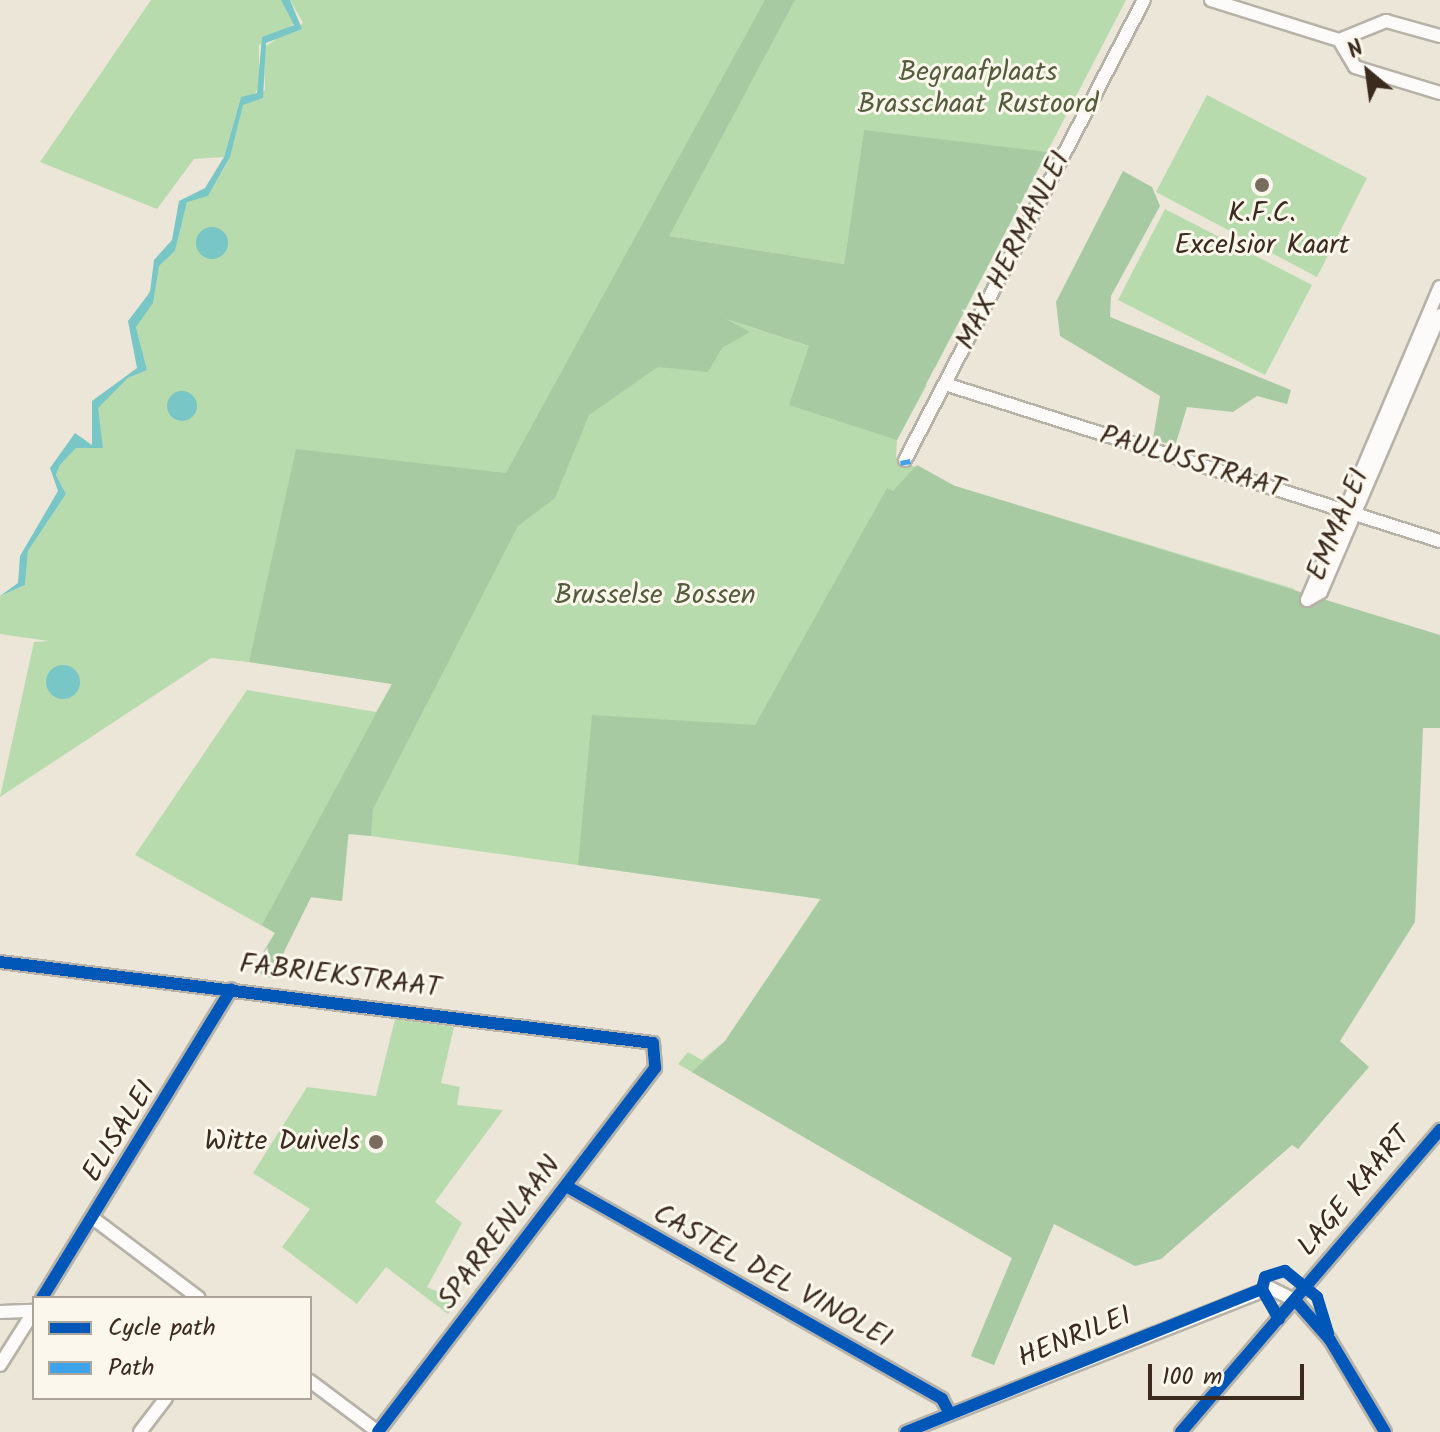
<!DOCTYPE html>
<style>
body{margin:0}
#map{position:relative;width:1440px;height:1432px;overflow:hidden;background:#ebe6d8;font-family:Kalam,sans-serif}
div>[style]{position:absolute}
.green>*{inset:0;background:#b8dbad}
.forest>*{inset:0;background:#a8caa2}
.water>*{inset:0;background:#79c6c6}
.round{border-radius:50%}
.roads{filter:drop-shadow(2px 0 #b7b2a8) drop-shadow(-2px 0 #b7b2a8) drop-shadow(0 2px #b7b2a8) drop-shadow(0 -2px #b7b2a8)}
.minor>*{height:12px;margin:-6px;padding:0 6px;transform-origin:6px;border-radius:6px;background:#fcfbf9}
.quiet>*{height:10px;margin-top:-5px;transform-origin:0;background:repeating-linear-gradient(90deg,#3fa3ea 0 20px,transparent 0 30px)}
.cycleway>*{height:12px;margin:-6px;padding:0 6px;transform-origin:6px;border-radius:6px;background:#0057b8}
.dots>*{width:22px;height:22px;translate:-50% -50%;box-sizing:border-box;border:4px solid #fbf7ec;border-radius:50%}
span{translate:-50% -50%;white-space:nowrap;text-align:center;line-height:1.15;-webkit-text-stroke:6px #fbf7ec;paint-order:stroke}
.park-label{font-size:28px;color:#545c3e}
.poi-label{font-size:28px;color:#3b2a1e}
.right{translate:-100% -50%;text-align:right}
.street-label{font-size:28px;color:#3b2a1e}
.legend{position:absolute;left:32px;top:1296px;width:280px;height:104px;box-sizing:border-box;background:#fbf7ec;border:2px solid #aea59a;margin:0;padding:10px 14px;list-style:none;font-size:24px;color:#3b2a1e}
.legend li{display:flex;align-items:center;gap:16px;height:40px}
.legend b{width:40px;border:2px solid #aea59a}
.north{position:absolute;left:1328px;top:32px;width:80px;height:80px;-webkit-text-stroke:6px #fbf7ec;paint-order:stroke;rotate:331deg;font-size:22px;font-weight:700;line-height:32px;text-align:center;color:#3b2a1e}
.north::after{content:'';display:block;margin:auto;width:28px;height:36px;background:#3b2a1e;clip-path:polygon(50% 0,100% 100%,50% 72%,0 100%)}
.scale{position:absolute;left:1148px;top:1364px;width:156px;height:36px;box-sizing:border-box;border:4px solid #3b2a1e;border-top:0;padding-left:10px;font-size:24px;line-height:28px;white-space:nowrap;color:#3b2a1e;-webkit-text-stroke:6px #fbf7ec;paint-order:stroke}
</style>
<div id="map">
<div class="green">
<div style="clip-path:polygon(151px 0,281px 0,295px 23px,259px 45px,259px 86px,253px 97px,241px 97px,224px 157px,194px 159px,157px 209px,40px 162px)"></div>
<div style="clip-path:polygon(290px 0,1126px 0,935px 368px,900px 135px,864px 131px,844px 264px,669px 236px,726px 319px,927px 385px,897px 440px,896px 458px,955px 486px,1295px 589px,994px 1365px,971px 1356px,1012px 1258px,678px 1064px,688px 1052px,702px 1060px,725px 1041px,820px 899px,349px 833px,342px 901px,311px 897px,271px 978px,263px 975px,253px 969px,275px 933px,135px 855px,247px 690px,376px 712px,392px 684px,249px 662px,211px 658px,0 797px,34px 642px,49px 641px,0 634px,0 596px,25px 585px,28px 551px,66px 494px,56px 475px,60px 465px,76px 448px,103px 448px,97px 408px,128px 378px,147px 370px,136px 327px,159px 266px,175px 251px,187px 201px,208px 196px,227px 163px,242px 105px,265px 90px,264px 47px,303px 23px)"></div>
<div style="clip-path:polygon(1207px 95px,1367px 178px,1317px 277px,1156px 192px)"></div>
<div style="clip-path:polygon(1165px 209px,1312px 285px,1265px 375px,1118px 300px)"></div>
<div style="clip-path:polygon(395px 1019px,454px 1027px,441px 1083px,460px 1087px,457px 1105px,503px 1110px,435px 1202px,462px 1223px,427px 1287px,458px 1301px,448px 1314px,386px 1267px,357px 1304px,282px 1247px,310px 1209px,253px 1173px,307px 1087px,376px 1096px)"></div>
</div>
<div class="forest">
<div style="clip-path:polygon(765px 0,795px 0,669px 236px,844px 264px,864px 130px,1047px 152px,1044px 158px,897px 440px,789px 405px,809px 346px,726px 319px,750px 332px,722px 348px,708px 372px,658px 367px,589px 415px,555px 498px,518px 526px,373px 809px,371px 836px,348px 834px,342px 901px,311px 897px,271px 978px,263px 975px,253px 969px,275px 933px,262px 925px,392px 684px,249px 662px,296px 449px,506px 473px)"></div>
<div style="clip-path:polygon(1123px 171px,1152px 187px,1160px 206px,1111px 296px,1110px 317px,1291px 390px,1287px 404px,1257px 396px,1233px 412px,1187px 407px,1175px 446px,1153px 439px,1160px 396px,1060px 336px,1056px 302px)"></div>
<div style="clip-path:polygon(917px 465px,955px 486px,1440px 635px,1440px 728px,1423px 728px,1415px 922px,1340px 1041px,1369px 1067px,1298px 1149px,1292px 1145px,1161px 1259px,1135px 1266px,1054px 1224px,994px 1365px,971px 1356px,1012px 1258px,692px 1072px,725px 1041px,821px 899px,578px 865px,592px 715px,755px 725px,887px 488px,893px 491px)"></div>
</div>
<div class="water">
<div style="clip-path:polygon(281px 0,290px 0,302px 29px,266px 43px,263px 98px,243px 105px,230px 157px,208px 196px,187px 202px,175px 251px,159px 266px,153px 303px,136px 327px,147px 370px,128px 378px,98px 408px,103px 448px,76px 448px,60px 465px,56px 475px,66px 494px,28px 551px,25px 585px,0 596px,18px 583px,20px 556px,58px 491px,50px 468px,75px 433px,92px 445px,92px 401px,137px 368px,128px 321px,150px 292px,154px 260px,172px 240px,179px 201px,205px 188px,224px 157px,241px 97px,257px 93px,262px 37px,294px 25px)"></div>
<div class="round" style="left:196px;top:227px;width:32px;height:32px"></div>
<div class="round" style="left:167px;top:391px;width:30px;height:30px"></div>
<div class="round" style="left:46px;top:665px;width:34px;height:34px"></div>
</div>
<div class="roads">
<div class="minor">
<div style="left:1211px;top:0;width:134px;rotate:17.4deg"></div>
<div style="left:1339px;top:40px;width:51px;rotate:-22deg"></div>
<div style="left:1386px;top:21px;width:56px;rotate:15.5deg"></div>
<div style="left:1339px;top:40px;width:31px;rotate:59deg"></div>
<div style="left:1355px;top:67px;width:89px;rotate:17deg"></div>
<div style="left:945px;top:384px;width:519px;rotate:17.6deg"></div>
<div style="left:905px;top:460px;width:518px;rotate:-62.55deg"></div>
<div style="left:1307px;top:600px;width:340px;rotate:-67deg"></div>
<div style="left:1307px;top:600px;width:16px;rotate:-30deg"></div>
<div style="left:1321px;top:592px;width:301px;rotate:-66.8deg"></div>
<div style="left:0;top:962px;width:658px;rotate:7.07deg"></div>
<div style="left:653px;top:1043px;width:25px;rotate:85deg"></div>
<div style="left:655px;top:1068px;width:457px;rotate:127.3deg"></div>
<div style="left:566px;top:1186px;width:432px;rotate:29.5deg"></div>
<div style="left:942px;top:1399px;width:17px;rotate:62deg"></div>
<div style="left:94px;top:1219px;width:131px;rotate:37deg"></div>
<div style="left:42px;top:1298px;width:362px;rotate:-58.5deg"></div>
<div style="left:0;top:1312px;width:34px;rotate:-2deg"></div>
<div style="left:0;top:1365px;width:64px;rotate:-57.8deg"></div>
<div style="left:310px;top:1381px;width:85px;rotate:36.9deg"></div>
<div style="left:140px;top:1432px;width:43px;rotate:-52.6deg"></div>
<div style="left:906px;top:1432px;width:391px;rotate:-21.6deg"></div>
<div style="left:1270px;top:1288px;width:28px;rotate:26deg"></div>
<div style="left:1295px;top:1300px;width:53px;rotate:48.8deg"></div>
<div style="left:1330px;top:1340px;width:107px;rotate:59.1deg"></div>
<div style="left:1181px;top:1432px;width:398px;rotate:-49.4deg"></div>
</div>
</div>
<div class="quiet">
<div style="left:905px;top:460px;width:5px;rotate:79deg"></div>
</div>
<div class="cycleway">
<div style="left:0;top:962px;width:658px;rotate:7.07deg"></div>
<div style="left:653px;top:1043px;width:25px;rotate:85deg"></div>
<div style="left:655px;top:1068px;width:457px;rotate:127.3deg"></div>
<div style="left:566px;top:1186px;width:432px;rotate:29.5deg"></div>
<div style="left:942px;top:1399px;width:17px;rotate:62deg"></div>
<div style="left:42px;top:1298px;width:362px;rotate:-58.5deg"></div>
<div style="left:1295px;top:1300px;width:53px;rotate:48.8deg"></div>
<div style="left:1330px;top:1340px;width:107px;rotate:59.1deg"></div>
<div style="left:1279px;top:1319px;width:34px;rotate:-120deg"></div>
<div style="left:1262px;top:1289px;width:12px;rotate:-76deg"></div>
<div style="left:1265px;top:1277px;width:21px;rotate:-17deg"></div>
<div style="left:1285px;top:1271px;width:41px;rotate:39.1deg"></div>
<div style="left:1317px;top:1297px;width:38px;rotate:73deg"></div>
<div style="left:906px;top:1432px;width:384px;rotate:-21.9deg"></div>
<div style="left:1181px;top:1432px;width:398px;rotate:-49.4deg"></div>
</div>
<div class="dots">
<div style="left:1262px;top:185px;background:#796c5f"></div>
<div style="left:376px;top:1142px;background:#796c5f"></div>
</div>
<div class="park-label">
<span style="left:978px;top:89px">Begraafplaats<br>Brasschaat Rustoord</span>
<span style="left:655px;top:596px">Brusselse Bossen</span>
</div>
<div class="poi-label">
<span style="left:1262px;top:230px">K.F.C.<br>Excelsior Kaart</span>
<span class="right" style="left:360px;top:1142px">Witte Duivels</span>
</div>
<div class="street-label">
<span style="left:1014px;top:251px;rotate:-63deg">MAX HERMANLEI</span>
<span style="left:1192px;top:463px;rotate:17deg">PAULUSSTRAAT</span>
<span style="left:1339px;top:525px;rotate:-67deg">EMMALEI</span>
<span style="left:340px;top:977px;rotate:7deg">FABRIEKSTRAAT</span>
<span style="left:120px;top:1132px;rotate:-58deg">ELISALEI</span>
<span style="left:1355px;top:1192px;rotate:-50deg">LAGE KAART</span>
<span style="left:500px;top:1233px;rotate:-53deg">SPARRENLAAN</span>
<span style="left:772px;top:1277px;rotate:29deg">CASTEL DEL VINOLEI</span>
<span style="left:1075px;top:1338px;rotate:-22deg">HENRILEI</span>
</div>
<ul class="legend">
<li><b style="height:10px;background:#0057b8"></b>Cycle path</li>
<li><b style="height:10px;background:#3fa3ea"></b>Path</li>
</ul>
<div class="north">N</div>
<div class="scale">100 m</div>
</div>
